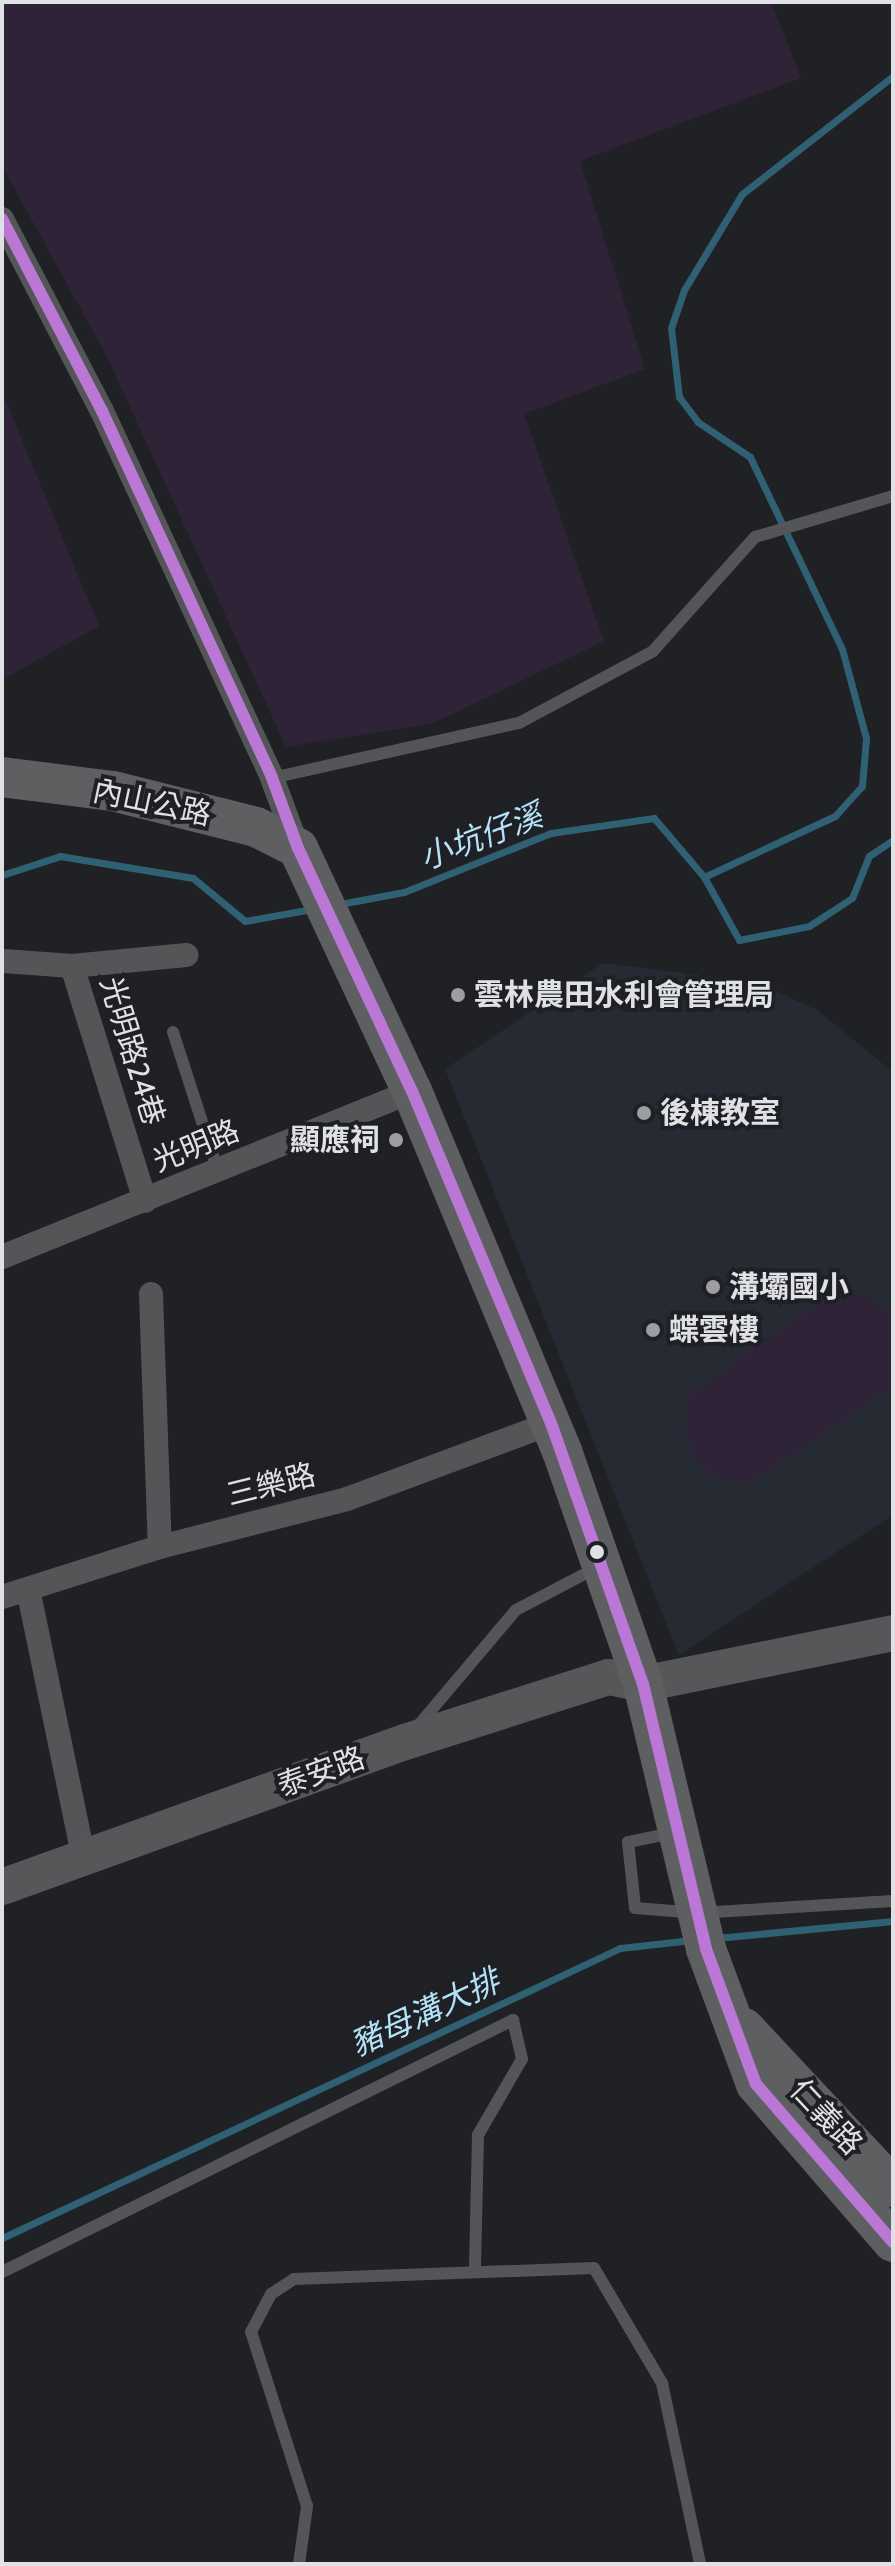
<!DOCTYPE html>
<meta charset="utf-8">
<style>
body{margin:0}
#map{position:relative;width:895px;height:2566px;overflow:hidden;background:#1f2124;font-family:Cabin,"Noto Sans TC",sans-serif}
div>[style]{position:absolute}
.built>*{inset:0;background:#262a33}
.green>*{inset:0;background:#2e2337}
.stream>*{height:7px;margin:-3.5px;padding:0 3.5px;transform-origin:3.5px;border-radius:3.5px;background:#306073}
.lane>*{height:12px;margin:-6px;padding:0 6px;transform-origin:6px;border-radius:6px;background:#545556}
.street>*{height:24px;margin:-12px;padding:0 12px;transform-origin:12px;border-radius:12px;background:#545556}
.secondary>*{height:36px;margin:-18px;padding:0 18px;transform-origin:18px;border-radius:18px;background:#565759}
.primary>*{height:40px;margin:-20px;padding:0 20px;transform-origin:20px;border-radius:20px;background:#5e5f60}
.bus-1>*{height:12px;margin:-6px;padding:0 6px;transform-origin:6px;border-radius:6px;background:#ba77d6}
.dots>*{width:22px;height:22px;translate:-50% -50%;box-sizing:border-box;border:4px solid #1e2025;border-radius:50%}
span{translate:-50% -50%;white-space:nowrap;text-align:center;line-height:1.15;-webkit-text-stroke:8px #1e2025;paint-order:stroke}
.street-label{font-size:30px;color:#dfe1e4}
.poi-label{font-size:30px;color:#dfe1e4;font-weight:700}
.left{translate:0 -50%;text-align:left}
.right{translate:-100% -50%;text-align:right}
.water-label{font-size:32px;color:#b3e2f7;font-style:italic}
.frame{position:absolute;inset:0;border:4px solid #dfe1e4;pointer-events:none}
</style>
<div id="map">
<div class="built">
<div style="clip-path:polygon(603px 963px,756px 982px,817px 1010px,893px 1072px,893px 1515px,679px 1655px,445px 1069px)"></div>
</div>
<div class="green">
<div style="clip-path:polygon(2px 2px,771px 2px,801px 78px,580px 161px,645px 369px,524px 414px,604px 641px,434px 723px,286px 747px,107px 357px,2px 166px)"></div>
<div style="clip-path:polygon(2px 391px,99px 626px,2px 680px)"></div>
<div style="clip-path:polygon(862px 1294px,893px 1312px,893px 1383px,883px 1394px,750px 1483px,717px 1478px,695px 1459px,685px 1430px,689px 1395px,823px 1300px)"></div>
</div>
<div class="stream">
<div style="left:2px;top:875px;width:61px;rotate:-18.1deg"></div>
<div style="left:60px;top:856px;width:135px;rotate:9.4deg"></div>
<div style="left:193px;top:878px;width:67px;rotate:39.6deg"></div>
<div style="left:245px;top:921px;width:68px;rotate:-10.2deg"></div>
<div style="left:704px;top:877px;width:145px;rotate:-25deg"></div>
<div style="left:835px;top:816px;width:40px;rotate:-48deg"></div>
<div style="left:862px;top:786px;width:48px;rotate:-85.2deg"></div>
<div style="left:866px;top:738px;width:92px;rotate:-105.1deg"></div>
<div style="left:842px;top:649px;width:213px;rotate:-115.6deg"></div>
<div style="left:750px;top:457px;width:63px;rotate:-146.1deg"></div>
<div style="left:698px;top:422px;width:31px;rotate:-127deg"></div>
<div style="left:679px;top:397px;width:69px;rotate:-96.6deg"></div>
<div style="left:671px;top:328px;width:40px;rotate:-71.1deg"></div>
<div style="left:684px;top:290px;width:112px;rotate:-58.9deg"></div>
<div style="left:742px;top:194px;width:192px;rotate:-38deg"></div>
<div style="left:340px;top:904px;width:65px;rotate:-10.6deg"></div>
<div style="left:404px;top:892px;width:158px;rotate:-21.9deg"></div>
<div style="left:551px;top:833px;width:104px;rotate:-8.3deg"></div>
<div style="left:654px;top:818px;width:77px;rotate:49.7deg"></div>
<div style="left:704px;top:877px;width:72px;rotate:60.9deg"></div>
<div style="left:739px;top:940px;width:71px;rotate:-11.3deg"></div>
<div style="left:809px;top:926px;width:51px;rotate:-33.1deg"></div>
<div style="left:852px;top:898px;width:45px;rotate:-68deg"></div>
<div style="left:869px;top:856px;width:29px;rotate:-34deg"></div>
<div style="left:716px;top:1938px;width:178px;rotate:-5.5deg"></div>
<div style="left:2px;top:2238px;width:683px;rotate:-25.14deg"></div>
<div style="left:620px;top:1948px;width:72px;rotate:-6.3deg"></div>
</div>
<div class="lane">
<div style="left:272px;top:778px;width:253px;rotate:-12.6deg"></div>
<div style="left:519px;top:723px;width:152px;rotate:-28.2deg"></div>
<div style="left:653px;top:651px;width:153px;rotate:-48.2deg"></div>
<div style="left:755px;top:537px;width:144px;rotate:-16.5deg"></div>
<div style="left:173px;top:1032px;width:146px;rotate:72.1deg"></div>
<div style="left:417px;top:1727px;width:153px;rotate:-49.8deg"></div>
<div style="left:516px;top:1610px;width:93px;rotate:-27.7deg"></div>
<div style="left:672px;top:1833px;width:45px;rotate:168.4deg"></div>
<div style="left:628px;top:1842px;width:66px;rotate:83.9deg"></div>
<div style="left:635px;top:1908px;width:63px;rotate:4.5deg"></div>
<div style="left:698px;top:1913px;width:195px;rotate:-3.5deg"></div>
<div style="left:2px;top:2272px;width:570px;rotate:-26.25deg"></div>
<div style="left:513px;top:2020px;width:40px;rotate:77deg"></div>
<div style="left:522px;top:2059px;width:88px;rotate:120.1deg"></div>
<div style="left:478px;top:2135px;width:137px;rotate:91.3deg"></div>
<div style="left:299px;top:2564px;width:59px;rotate:-82.1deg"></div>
<div style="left:307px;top:2506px;width:183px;rotate:-107.8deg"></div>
<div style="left:251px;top:2332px;width:43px;rotate:-62.2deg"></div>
<div style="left:271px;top:2294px;width:27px;rotate:-33deg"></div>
<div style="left:294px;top:2279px;width:300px;rotate:-2.1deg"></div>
<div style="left:594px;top:2268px;width:134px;rotate:59.4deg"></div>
<div style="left:662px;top:2383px;width:185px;rotate:78.1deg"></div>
</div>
<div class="street">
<div style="left:2px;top:219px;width:216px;rotate:62.5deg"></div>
<div style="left:102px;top:411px;width:404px;rotate:65.1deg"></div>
<div style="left:272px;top:778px;width:75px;rotate:69.6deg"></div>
<div style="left:4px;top:961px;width:68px;rotate:4.2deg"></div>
<div style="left:72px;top:966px;width:246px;rotate:72.7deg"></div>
<div style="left:72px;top:966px;width:115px;rotate:-5.5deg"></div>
<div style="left:2px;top:1257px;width:442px;rotate:-22deg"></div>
<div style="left:151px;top:1294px;width:253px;rotate:88deg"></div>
<div style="left:28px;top:1589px;width:276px;rotate:78.3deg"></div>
<div style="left:2px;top:1597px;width:166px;rotate:-17.6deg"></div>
<div style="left:160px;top:1547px;width:193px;rotate:-14.4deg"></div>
<div style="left:347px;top:1499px;width:218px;rotate:-20.4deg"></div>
</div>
<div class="secondary">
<div style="left:2px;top:1887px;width:428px;rotate:-19.8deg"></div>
<div style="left:405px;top:1742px;width:214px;rotate:-17.7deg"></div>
<div style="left:609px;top:1677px;width:35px;rotate:12deg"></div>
<div style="left:643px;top:1684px;width:255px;rotate:-11.5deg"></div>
</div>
<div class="primary">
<div style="left:2px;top:777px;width:112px;rotate:7.2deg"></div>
<div style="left:113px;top:791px;width:147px;rotate:14.1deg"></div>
<div style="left:256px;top:827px;width:47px;rotate:26.6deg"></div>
<div style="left:298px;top:848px;width:268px;rotate:64.9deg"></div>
<div style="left:412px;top:1091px;width:390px;rotate:67.4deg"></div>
<div style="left:562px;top:1451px;width:247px;rotate:70.8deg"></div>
<div style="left:643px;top:1684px;width:272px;rotate:76.6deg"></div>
<div style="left:706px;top:1949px;width:144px;rotate:69.7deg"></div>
<div style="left:756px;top:2084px;width:209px;rotate:49.1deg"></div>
<div style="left:744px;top:2028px;width:218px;rotate:46.9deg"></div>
</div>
<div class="bus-1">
<div style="left:2px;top:219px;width:216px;rotate:62.5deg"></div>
<div style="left:102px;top:411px;width:404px;rotate:65.1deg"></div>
<div style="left:272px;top:778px;width:75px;rotate:69.6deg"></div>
<div style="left:298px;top:848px;width:268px;rotate:64.9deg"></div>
<div style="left:412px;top:1091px;width:360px;rotate:67.3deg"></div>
<div style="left:551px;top:1423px;width:277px;rotate:70.6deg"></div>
<div style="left:643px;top:1684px;width:272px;rotate:76.6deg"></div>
<div style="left:706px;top:1949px;width:144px;rotate:69.7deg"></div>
<div style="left:756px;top:2084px;width:209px;rotate:49.1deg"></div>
</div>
<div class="dots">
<div style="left:458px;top:995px;background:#9c9ea1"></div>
<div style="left:644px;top:1113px;background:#9c9ea1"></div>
<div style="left:396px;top:1140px;background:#9c9ea1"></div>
<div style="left:713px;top:1287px;background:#9c9ea1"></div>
<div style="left:653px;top:1330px;background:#9c9ea1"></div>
<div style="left:597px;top:1552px;background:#dfe1e4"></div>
</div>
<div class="street-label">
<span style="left:152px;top:803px;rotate:12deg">內山公路</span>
<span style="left:132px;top:1051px;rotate:73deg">光明路24巷</span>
<span style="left:196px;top:1146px;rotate:-22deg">光明路</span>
<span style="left:271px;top:1485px;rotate:-14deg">三樂路</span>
<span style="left:321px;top:1772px;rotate:-20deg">泰安路</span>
<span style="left:826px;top:2117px;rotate:47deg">仁義路</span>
</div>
<div class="poi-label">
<span class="left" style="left:474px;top:995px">雲林農田水利會管理局</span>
<span class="left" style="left:660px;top:1113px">後棟教室</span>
<span class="right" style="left:380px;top:1140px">顯應祠</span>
<span class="left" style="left:729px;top:1287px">溝壩國小</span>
<span class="left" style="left:669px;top:1330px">蝶雲樓</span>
</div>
<div class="water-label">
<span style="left:481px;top:837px;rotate:-21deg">小坑仔溪</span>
<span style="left:425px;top:2013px;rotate:-25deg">豬母溝大排</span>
</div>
<div class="frame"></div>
</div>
